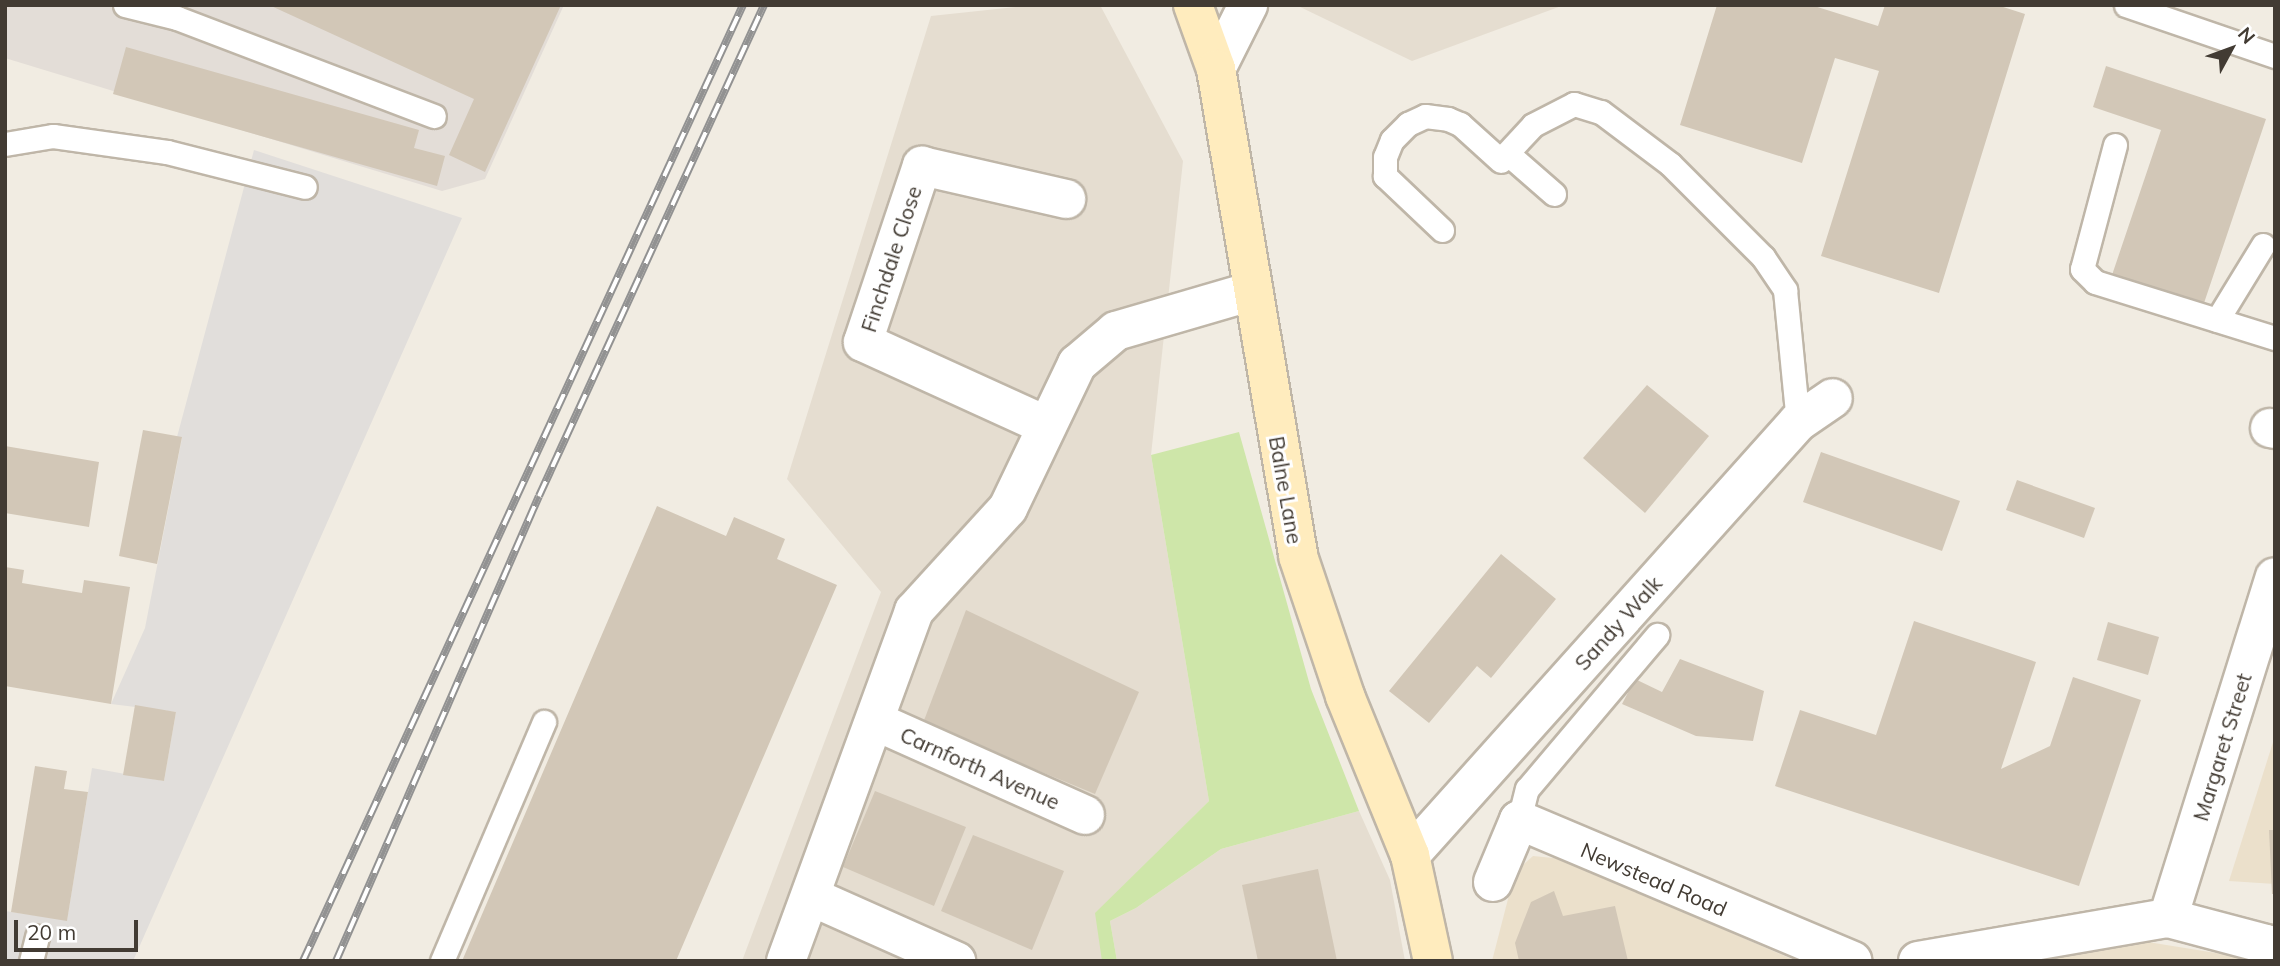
<!DOCTYPE html>
<style>
body{margin:0}
#map{position:relative;width:2280px;height:966px;overflow:hidden;background:#f1ece2;font-family:Mulish,sans-serif}
div>[style]{position:absolute}
.residential>*{inset:0;background:#e5ddd0}
.industrial>*{inset:0;background:#e3ddd7}
.education>*{inset:0;background:#ebe0cb}
.green>*{inset:0;background:#cee6a9}
.parking>*{inset:0;background:#e1dedb}
.building>*{inset:0;background:#d2c7b7}
.roads{filter:drop-shadow(2px 0 #bfb6a8) drop-shadow(-2px 0 #bfb6a8) drop-shadow(0 2px #bfb6a8) drop-shadow(0 -2px #bfb6a8)}
.lane>*{height:23px;margin:-11.5px;padding:0 11.5px;transform-origin:11.5px;border-radius:11.5px;background:#fff}
.street>*{height:38px;margin:-19px;padding:0 19px;transform-origin:19px;border-radius:19px;background:#fff}
.secondary>*{height:38px;margin:-19px;padding:0 19px;transform-origin:19px;border-radius:19px;background:#ffecbe}
.rail>*{height:8px;margin-top:-4px;transform-origin:0;background:repeating-linear-gradient(90deg,#fff 0 16px,#929292 0 32px);box-sizing:border-box;border-block:2px solid #929292}
span{translate:-50% -50%;white-space:nowrap;text-align:center;line-height:1.15;-webkit-text-stroke:6px #fff;paint-order:stroke}
.street-label{font-size:21px;color:#423b33}
.frame{position:absolute;inset:0;border:7px solid #423b33;pointer-events:none}
.north{position:absolute;left:2196px;top:14px;width:70px;height:70px;-webkit-text-stroke:5px #fff;paint-order:stroke;rotate:49deg;font-size:19px;font-weight:700;line-height:28px;text-align:center;color:#423b33}
.north::after{content:'';display:block;margin:auto;width:24px;height:32px;background:#423b33;clip-path:polygon(50% 0,100% 100%,50% 72%,0 100%)}
.scale{position:absolute;left:14px;top:920px;width:124px;height:32px;box-sizing:border-box;border:4px solid #423b33;border-top:0;padding-left:9px;font-size:21px;line-height:24px;white-space:nowrap;color:#423b33;-webkit-text-stroke:5px #fff;paint-order:stroke}
</style>
<div id="map">
<div class="residential">
<div style="clip-path:polygon(1034px 5px,1100px 5px,1183px 161px,1151px 455px,1209px 801px,1096px 913px,1106px 961px,742px 961px,881px 592px,787px 479px,931px 16px)"></div>
<div style="clip-path:polygon(1296px 5px,1564px 5px,1412px 61px)"></div>
<div style="clip-path:polygon(1359px 811px,1390px 880px,1405px 961px,1117px 961px,1110px 921px,1136px 908px,1221px 849px)"></div>
</div>
<div class="industrial">
<div style="clip-path:polygon(5px 5px,564px 5px,485px 179px,442px 191px,5px 58px)"></div>
</div>
<div class="education">
<div style="clip-path:polygon(2275px 736px,2275px 884px,2229px 881px)"></div>
<div style="clip-path:polygon(1533px 856px,1563px 859px,1796px 961px,1492px 961px,1515px 872px)"></div>
<div style="clip-path:polygon(2117px 937px,2259px 960px,2260px 961px,1998px 961px)"></div>
</div>
<div class="green">
<div style="clip-path:polygon(1239px 432px,1311px 689px,1359px 811px,1221px 849px,1136px 908px,1110px 921px,1117px 961px,1102px 961px,1095px 913px,1209px 801px,1151px 455px)"></div>
</div>
<div class="parking">
<div style="clip-path:polygon(254px 150px,462px 218px,133px 961px,5px 961px,5px 911px,67px 920px,92px 768px,164px 781px,176px 712px,111px 704px,145px 628px,182px 438px,177px 437px)"></div>
</div>
<div class="building">
<div style="clip-path:polygon(269px 5px,561px 5px,485px 172px,449px 155px,474px 99px)"></div>
<div style="clip-path:polygon(1717px 5px,1811px 5px,1878px 26px,1885px 5px,1997px 5px,2025px 14px,1939px 293px,1821px 256px,1879px 71px,1835px 58px,1802px 163px,1680px 125px)"></div>
<div style="clip-path:polygon(126px 47px,419px 130px,414px 148px,445px 156px,437px 186px,113px 94px)"></div>
<div style="clip-path:polygon(2106px 66px,2266px 119px,2201px 312px,2110px 281px,2161px 130px,2093px 107px)"></div>
<div style="clip-path:polygon(1647px 385px,1709px 436px,1645px 513px,1583px 458px)"></div>
<div style="clip-path:polygon(143px 430px,182px 437px,157px 564px,119px 556px)"></div>
<div style="clip-path:polygon(5px 446px,99px 462px,89px 527px,5px 513px)"></div>
<div style="clip-path:polygon(1821px 452px,1960px 501px,1942px 551px,1803px 502px)"></div>
<div style="clip-path:polygon(2017px 480px,2095px 508px,2084px 538px,2006px 510px)"></div>
<div style="clip-path:polygon(657px 506px,726px 536px,734px 517px,785px 539px,777px 559px,837px 585px,676px 961px,462px 961px)"></div>
<div style="clip-path:polygon(1501px 554px,1556px 599px,1491px 678px,1477px 666px,1429px 723px,1389px 691px)"></div>
<div style="clip-path:polygon(5px 567px,24px 570px,22px 583px,82px 593px,84px 580px,130px 587px,111px 704px,5px 686px)"></div>
<div style="clip-path:polygon(966px 610px,1139px 692px,1095px 794px,923px 723px)"></div>
<div style="clip-path:polygon(1914px 621px,2036px 662px,2001px 769px,2050px 746px,2073px 677px,2141px 700px,2079px 886px,1775px 786px,1800px 710px,1876px 735px)"></div>
<div style="clip-path:polygon(2108px 622px,2159px 637px,2148px 675px,2097px 660px)"></div>
<div style="clip-path:polygon(1680px 659px,1764px 691px,1753px 741px,1696px 736px,1622px 704px,1635px 679px,1662px 692px)"></div>
<div style="clip-path:polygon(135px 705px,176px 712px,164px 781px,123px 775px)"></div>
<div style="clip-path:polygon(35px 766px,67px 771px,64px 789px,88px 792px,67px 921px,11px 912px)"></div>
<div style="clip-path:polygon(875px 791px,966px 827px,934px 906px,843px 867px)"></div>
<div style="clip-path:polygon(2269px 830px,2275px 830px,2275px 894px,2272px 894px)"></div>
<div style="clip-path:polygon(973px 835px,1064px 871px,1032px 950px,941px 911px)"></div>
<div style="clip-path:polygon(1318px 869px,1337px 961px,1258px 961px,1242px 885px)"></div>
<div style="clip-path:polygon(1554px 891px,1563px 916px,1615px 906px,1628px 961px,1519px 961px,1515px 943px,1531px 902px)"></div>
</div>
<div class="roads">
<div class="lane">
<div style="left:125px;top:5px;width:54px;rotate:14deg"></div>
<div style="left:177px;top:18px;width:275px;rotate:20.9deg"></div>
<div style="left:2126px;top:5px;width:157px;rotate:18.9deg"></div>
<div style="left:5px;top:144px;width:49px;rotate:-9.5deg"></div>
<div style="left:53px;top:136px;width:115px;rotate:8deg"></div>
<div style="left:167px;top:152px;width:142px;rotate:14.2deg"></div>
<div style="left:2115px;top:145px;width:128px;rotate:104.9deg"></div>
<div style="left:2082px;top:269px;width:18px;rotate:45deg"></div>
<div style="left:2095px;top:282px;width:189px;rotate:17.3deg"></div>
<div style="left:1554px;top:194px;width:62px;rotate:-138.9deg"></div>
<div style="left:1507px;top:153px;width:38px;rotate:-47deg"></div>
<div style="left:1533px;top:125px;width:46px;rotate:-27.1deg"></div>
<div style="left:1574px;top:104px;width:28px;rotate:17deg"></div>
<div style="left:1601px;top:112px;width:86px;rotate:37deg"></div>
<div style="left:1670px;top:164px;width:132px;rotate:45deg"></div>
<div style="left:1763px;top:257px;width:40px;rotate:56deg"></div>
<div style="left:1785px;top:290px;width:133px;rotate:84.4deg"></div>
<div style="left:1442px;top:230px;width:79px;rotate:-136.5deg"></div>
<div style="left:1385px;top:176px;width:19px;rotate:-90deg"></div>
<div style="left:1385px;top:157px;width:18px;rotate:-68deg"></div>
<div style="left:1392px;top:140px;width:23px;rotate:-45deg"></div>
<div style="left:1408px;top:124px;width:19px;rotate:-25deg"></div>
<div style="left:1425px;top:116px;width:23px;rotate:7deg"></div>
<div style="left:1448px;top:119px;width:13px;rotate:23deg"></div>
<div style="left:1460px;top:124px;width:55px;rotate:42.1deg"></div>
<div style="left:2217px;top:320px;width:88px;rotate:-58.5deg"></div>
<div style="left:1519px;top:820px;width:32px;rotate:-76deg"></div>
<div style="left:1527px;top:789px;width:202px;rotate:-49.8deg"></div>
<div style="left:31px;top:961px;width:25px;rotate:-76deg"></div>
<div style="left:442px;top:961px;width:260px;rotate:-66.9deg"></div>
</div>
<div class="street">
<div style="left:1216px;top:69px;width:72px;rotate:-63.4deg"></div>
<div style="left:1045px;top:425px;width:200px;rotate:-155.5deg"></div>
<div style="left:863px;top:342px;width:186px;rotate:-71.5deg"></div>
<div style="left:922px;top:166px;width:148px;rotate:12.9deg"></div>
<div style="left:2270px;top:428px;width:5px;rotate:11deg"></div>
<div style="left:875px;top:721px;width:230px;rotate:24.1deg"></div>
<div style="left:1410px;top:855px;width:581px;rotate:-48.14deg"></div>
<div style="left:1798px;top:422px;width:42px;rotate:-34.4deg"></div>
<div style="left:1493px;top:882px;width:67px;rotate:-67.2deg"></div>
<div style="left:1519px;top:820px;width:362px;rotate:22.9deg"></div>
<div style="left:812px;top:897px;width:158px;rotate:24deg"></div>
<div style="left:2168px;top:918px;width:357px;rotate:-72.6deg"></div>
<div style="left:786px;top:961px;width:373px;rotate:-69.9deg"></div>
<div style="left:914px;top:611px;width:139px;rotate:-47.6deg"></div>
<div style="left:1008px;top:508px;width:160px;rotate:-64.4deg"></div>
<div style="left:1077px;top:364px;width:51px;rotate:-40.2deg"></div>
<div style="left:1116px;top:331px;width:143px;rotate:-16.3deg"></div>
<div style="left:1918px;top:961px;width:254px;rotate:-9.8deg"></div>
<div style="left:2168px;top:918px;width:101px;rotate:14.9deg"></div>
<div style="left:2266px;top:944px;width:11px;rotate:34deg"></div>
</div>
<div class="secondary">
<div style="left:1193px;top:5px;width:68px;rotate:70.2deg"></div>
<div style="left:1216px;top:69px;width:494px;rotate:80.4deg"></div>
<div style="left:1298px;top:556px;width:148px;rotate:71.4deg"></div>
<div style="left:1345px;top:696px;width:172px;rotate:67.8deg"></div>
<div style="left:1410px;top:855px;width:108px;rotate:77.8deg"></div>
</div>
</div>
<div class="rail">
<div style="left:303px;top:961px;width:1052px;rotate:-65.29deg"></div>
<div style="left:336px;top:961px;width:507px;rotate:-66.42deg"></div>
<div style="left:539px;top:496px;width:540px;rotate:-65.38deg"></div>
</div>
<div class="street-label">
<span style="left:891px;top:259px;rotate:-72deg">Finchdale Close</span>
<span style="left:1286px;top:490px;rotate:80deg">Balne Lane</span>
<span style="left:1618px;top:623px;rotate:-48deg">Sandy Walk</span>
<span style="left:2222px;top:747px;rotate:-73deg">Margaret Street</span>
<span style="left:980px;top:768px;rotate:24deg">Carnforth Avenue</span>
<span style="left:1654px;top:879px;rotate:23deg">Newstead Road</span>
</div>
<div class="frame"></div>
<div class="north">N</div>
<div class="scale">20 m</div>
</div>
